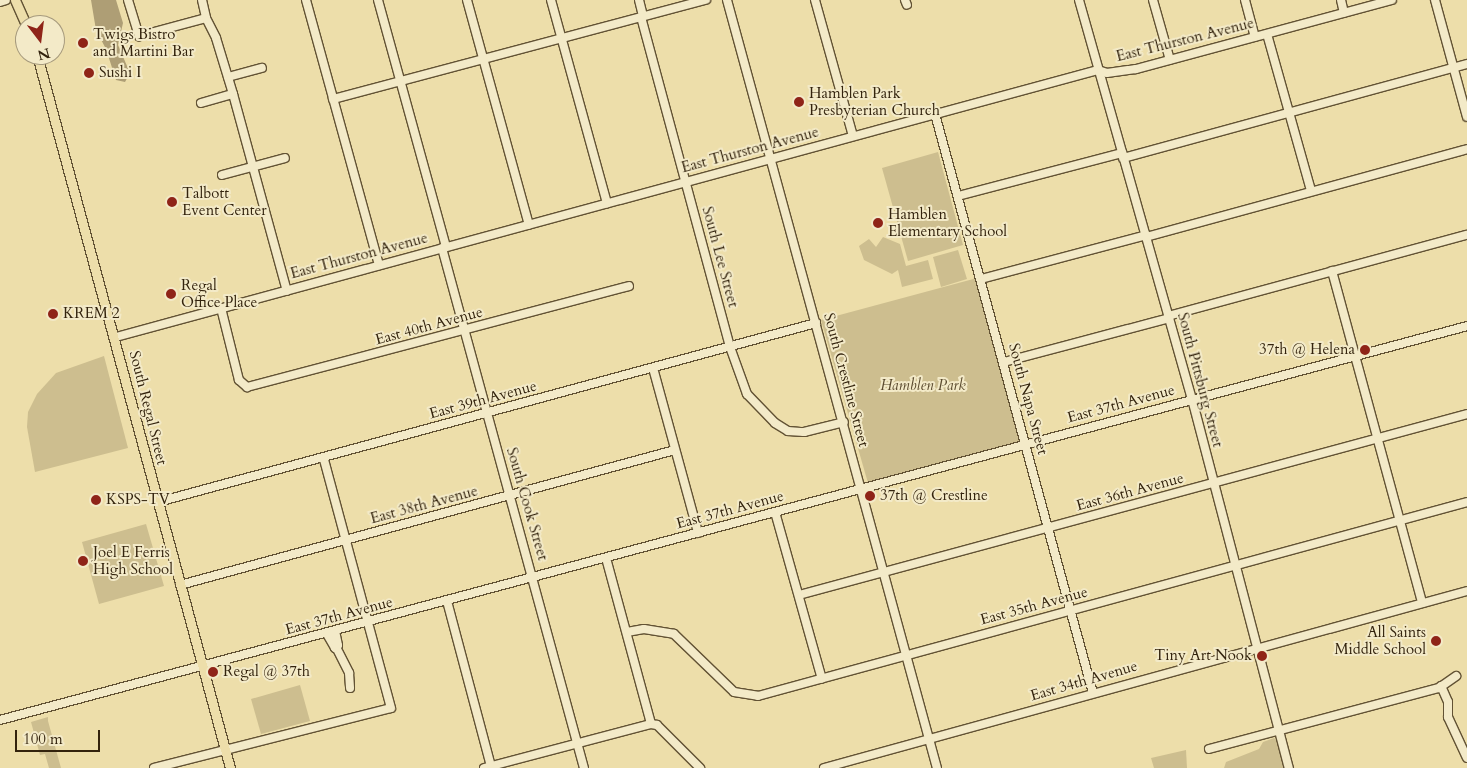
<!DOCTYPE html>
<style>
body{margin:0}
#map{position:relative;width:1467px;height:768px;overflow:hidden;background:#eddeaa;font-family:Cardo,serif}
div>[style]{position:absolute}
.green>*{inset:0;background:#cdbe8f}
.water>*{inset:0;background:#ae9e75}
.roads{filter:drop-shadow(1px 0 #625234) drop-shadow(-1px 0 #625234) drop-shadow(0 1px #625234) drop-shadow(0 -1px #625234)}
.minor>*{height:8px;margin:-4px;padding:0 4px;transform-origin:4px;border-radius:4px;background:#f3eac8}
.major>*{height:9px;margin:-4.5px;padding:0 4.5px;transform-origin:4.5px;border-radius:4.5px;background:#eddeaa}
.dots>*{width:14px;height:14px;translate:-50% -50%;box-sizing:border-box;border:2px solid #f3eac8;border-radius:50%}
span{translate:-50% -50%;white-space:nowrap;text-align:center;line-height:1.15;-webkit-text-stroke:4px #f3eac8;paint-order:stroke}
.poi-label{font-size:15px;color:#33230d}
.left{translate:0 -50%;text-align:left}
.right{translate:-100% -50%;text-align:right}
.street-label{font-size:15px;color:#33230d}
.park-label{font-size:15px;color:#5a4a2e;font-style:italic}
.north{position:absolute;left:15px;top:15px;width:50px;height:50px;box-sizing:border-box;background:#f3eac8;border:1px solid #a69a7d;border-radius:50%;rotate:165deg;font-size:14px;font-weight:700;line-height:20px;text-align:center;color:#33230d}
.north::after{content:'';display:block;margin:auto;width:18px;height:22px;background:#8f2418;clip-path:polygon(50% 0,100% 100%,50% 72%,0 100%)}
.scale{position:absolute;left:15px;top:730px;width:85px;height:22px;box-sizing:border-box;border:2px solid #33230d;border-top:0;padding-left:6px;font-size:15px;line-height:18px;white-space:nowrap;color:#33230d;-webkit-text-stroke:4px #f3eac8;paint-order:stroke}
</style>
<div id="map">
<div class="green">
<div style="clip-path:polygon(938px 152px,963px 245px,908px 261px,882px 168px)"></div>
<div style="clip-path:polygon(883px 237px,900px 244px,906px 266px,928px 260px,933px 279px,902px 287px,898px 270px,892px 274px,864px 260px,859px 246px,869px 239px,876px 247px)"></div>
<div style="clip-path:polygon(958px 250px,967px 279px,941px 287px,933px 257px)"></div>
<div style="clip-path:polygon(977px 278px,1021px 443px,868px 483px,821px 320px)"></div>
<div style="clip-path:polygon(104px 356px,128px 448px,35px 472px,27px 427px,28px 412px,37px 394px,56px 373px)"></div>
<div style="clip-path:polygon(146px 524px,164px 586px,99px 604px,82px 542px)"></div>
<div style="clip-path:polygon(300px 685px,310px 721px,261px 734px,251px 699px)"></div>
<div style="clip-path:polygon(48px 717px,48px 721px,61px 768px,49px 768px,45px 754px,40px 755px,31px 722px)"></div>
<div style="clip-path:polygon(1274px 738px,1279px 742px,1286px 768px,1224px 768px,1226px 762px,1259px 749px,1263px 742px)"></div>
<div style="clip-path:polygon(1186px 750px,1187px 768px,1154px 768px,1151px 758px)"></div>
</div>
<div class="water">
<div style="clip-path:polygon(91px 0,116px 0,123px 23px,118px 45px,130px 73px,125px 82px,116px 80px,106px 49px,96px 30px)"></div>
</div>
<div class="roads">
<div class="minor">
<div style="left:128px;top:0;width:38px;rotate:73deg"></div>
<div style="left:139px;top:36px;width:69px;rotate:-15deg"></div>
<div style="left:206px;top:18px;width:22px;rotate:63deg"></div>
<div style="left:216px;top:38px;width:59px;rotate:73.1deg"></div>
<div style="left:233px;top:94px;width:204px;rotate:74.7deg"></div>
<div style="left:202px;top:0;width:18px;rotate:77deg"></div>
<div style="left:306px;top:0;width:275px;rotate:74.6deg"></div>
<div style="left:378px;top:0;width:256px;rotate:74.6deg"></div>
<div style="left:467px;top:0;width:233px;rotate:74.6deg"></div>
<div style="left:551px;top:0;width:211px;rotate:74.6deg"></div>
<div style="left:639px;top:0;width:16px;rotate:76deg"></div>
<div style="left:727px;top:0;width:796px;rotate:74.71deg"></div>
<div style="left:815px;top:0;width:141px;rotate:74.4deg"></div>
<div style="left:905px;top:0;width:5px;rotate:68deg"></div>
<div style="left:1079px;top:0;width:415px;rotate:74.2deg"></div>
<div style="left:1192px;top:399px;width:382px;rotate:75.3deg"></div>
<div style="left:1153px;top:0;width:62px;rotate:74.2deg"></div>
<div style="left:1245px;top:0;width:38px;rotate:75deg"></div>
<div style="left:1341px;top:0;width:13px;rotate:77deg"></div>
<div style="left:1435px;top:0;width:121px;rotate:74.7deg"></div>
<div style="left:0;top:2px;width:6px;rotate:-18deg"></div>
<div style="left:641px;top:17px;width:342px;rotate:74.9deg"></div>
<div style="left:730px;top:347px;width:50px;rotate:70.1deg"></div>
<div style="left:747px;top:394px;width:40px;rotate:46deg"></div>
<div style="left:775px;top:423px;width:15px;rotate:32deg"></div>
<div style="left:788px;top:431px;width:16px;rotate:4deg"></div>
<div style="left:804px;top:432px;width:41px;rotate:-14deg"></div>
<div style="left:1267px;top:34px;width:163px;rotate:74.3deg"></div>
<div style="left:228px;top:77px;width:35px;rotate:-15deg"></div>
<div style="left:333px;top:99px;width:386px;rotate:-14.9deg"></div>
<div style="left:201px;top:103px;width:33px;rotate:-16deg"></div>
<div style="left:935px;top:114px;width:600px;rotate:74.74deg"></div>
<div style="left:1123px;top:158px;width:357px;rotate:-15.3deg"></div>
<div style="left:222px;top:175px;width:65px;rotate:-15.1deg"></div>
<div style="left:958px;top:196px;width:170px;rotate:-14.7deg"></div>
<div style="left:1146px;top:237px;width:333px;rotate:-15.3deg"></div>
<div style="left:442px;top:248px;width:539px;rotate:74.73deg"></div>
<div style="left:1332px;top:271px;width:344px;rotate:74.8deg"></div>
<div style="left:981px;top:279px;width:171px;rotate:-14.9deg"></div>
<div style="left:221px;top:308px;width:74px;rotate:76deg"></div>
<div style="left:239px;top:380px;width:11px;rotate:41deg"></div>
<div style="left:247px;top:387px;width:395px;rotate:-14.8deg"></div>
<div style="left:1168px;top:316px;width:310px;rotate:-15.2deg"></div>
<div style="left:116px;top:337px;width:1018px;rotate:-15.21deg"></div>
<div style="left:1098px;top:70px;width:9px;rotate:18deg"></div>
<div style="left:1107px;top:73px;width:29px;rotate:-8deg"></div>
<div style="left:1136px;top:69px;width:265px;rotate:-15.1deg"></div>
<div style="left:1004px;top:362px;width:171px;rotate:-14.9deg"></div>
<div style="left:653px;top:368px;width:171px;rotate:74.7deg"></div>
<div style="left:158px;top:502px;width:682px;rotate:-15.22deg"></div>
<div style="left:775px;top:512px;width:173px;rotate:74.3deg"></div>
<div style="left:606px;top:558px;width:172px;rotate:74.8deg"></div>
<div style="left:651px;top:724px;width:6px;rotate:9deg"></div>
<div style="left:657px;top:725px;width:61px;rotate:45deg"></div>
<div style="left:180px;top:585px;width:513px;rotate:-15.26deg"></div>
<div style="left:799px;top:595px;width:692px;rotate:-15.16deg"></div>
<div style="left:447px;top:601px;width:171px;rotate:75.1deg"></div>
<div style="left:627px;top:632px;width:17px;rotate:-10deg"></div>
<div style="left:644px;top:629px;width:30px;rotate:9deg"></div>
<div style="left:674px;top:634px;width:83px;rotate:44deg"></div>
<div style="left:734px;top:692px;width:24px;rotate:9deg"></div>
<div style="left:758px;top:696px;width:735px;rotate:-15.3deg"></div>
<div style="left:327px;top:634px;width:16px;rotate:60deg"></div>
<div style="left:335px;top:648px;width:4px;rotate:-45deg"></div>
<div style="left:338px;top:645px;width:14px;rotate:-102deg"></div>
<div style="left:336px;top:647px;width:29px;rotate:63deg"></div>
<div style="left:349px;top:673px;width:15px;rotate:86deg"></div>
<div style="left:1441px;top:686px;width:17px;rotate:66deg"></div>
<div style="left:1448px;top:702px;width:15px;rotate:90deg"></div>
<div style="left:1448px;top:717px;width:45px;rotate:65.1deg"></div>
<div style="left:0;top:720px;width:1519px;rotate:-15.03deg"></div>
<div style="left:1209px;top:749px;width:238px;rotate:-14.9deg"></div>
<div style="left:1439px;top:688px;width:21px;rotate:-35deg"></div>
<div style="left:154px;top:768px;width:244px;rotate:-14.2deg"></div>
<div style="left:391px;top:708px;width:258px;rotate:-105.1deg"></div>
<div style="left:484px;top:768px;width:173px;rotate:-14.8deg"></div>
<div style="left:824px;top:768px;width:667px;rotate:-15.39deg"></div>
</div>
<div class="major">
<div style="left:15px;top:0;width:27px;rotate:66deg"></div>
<div style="left:37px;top:55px;width:739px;rotate:74.85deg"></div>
</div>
</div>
<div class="dots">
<div style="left:83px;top:43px;background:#8f2418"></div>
<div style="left:89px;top:73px;background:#8f2418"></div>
<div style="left:799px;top:102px;background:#8f2418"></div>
<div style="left:172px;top:202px;background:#8f2418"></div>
<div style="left:878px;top:223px;background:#8f2418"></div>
<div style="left:171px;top:294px;background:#8f2418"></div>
<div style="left:53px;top:314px;background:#8f2418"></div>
<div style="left:1365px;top:350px;background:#8f2418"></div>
<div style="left:870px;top:496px;background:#8f2418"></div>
<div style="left:96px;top:500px;background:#8f2418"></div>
<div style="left:83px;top:561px;background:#8f2418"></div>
<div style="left:1436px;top:641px;background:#8f2418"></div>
<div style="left:1262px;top:656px;background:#8f2418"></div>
<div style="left:213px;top:672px;background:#8f2418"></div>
</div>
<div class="poi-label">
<span class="left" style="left:93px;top:43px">Twigs Bistro<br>and Martini Bar</span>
<span class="left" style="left:99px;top:73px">Sushi I</span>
<span class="left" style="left:809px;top:102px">Hamblen Park<br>Presbyterian Church</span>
<span class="left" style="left:182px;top:202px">Talbott<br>Event Center</span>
<span class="left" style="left:888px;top:223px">Hamblen<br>Elementary School</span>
<span class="left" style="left:181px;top:294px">Regal<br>Office Place</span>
<span class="left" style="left:63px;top:314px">KREM 2</span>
<span class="right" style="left:1355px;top:350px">37th @ Helena</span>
<span class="left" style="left:880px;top:496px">37th @ Crestline</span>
<span class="left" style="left:106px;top:500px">KSPS-TV</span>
<span class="left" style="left:93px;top:561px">Joel E Ferris<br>High School</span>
<span class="right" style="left:1426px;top:641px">All Saints<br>Middle School</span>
<span class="right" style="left:1252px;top:656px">Tiny Art Nook</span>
<span class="left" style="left:223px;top:672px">Regal @ 37th</span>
</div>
<div class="street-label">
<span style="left:1185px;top:40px;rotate:-14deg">East Thurston Avenue</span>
<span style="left:750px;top:150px;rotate:-15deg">East Thurston Avenue</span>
<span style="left:359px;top:256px;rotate:-15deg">East Thurston Avenue</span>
<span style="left:720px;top:257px;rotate:75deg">South Lee Street</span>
<span style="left:429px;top:326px;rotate:-15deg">East 40th Avenue</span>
<span style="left:846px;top:380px;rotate:75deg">South Crestline Street</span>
<span style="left:1200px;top:380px;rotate:75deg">South Pittsburg Street</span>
<span style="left:1028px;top:399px;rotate:75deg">South Napa Street</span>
<span style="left:483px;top:400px;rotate:-15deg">East 39th Avenue</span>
<span style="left:1121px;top:404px;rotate:-15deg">East 37th Avenue</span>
<span style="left:148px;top:408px;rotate:76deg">South Regal Street</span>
<span style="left:1130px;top:492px;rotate:-15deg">East 36th Avenue</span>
<span style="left:527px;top:504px;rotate:74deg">South Cook Street</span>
<span style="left:424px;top:505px;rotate:-15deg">East 38th Avenue</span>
<span style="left:730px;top:510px;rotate:-15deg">East 37th Avenue</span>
<span style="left:1034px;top:606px;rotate:-15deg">East 35th Avenue</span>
<span style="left:339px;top:616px;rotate:-15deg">East 37th Avenue</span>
<span style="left:1084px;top:681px;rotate:-16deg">East 34th Avenue</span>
</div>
<div class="park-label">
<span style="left:923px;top:386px">Hamblen Park</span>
</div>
<div class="north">N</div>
<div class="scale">100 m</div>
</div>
